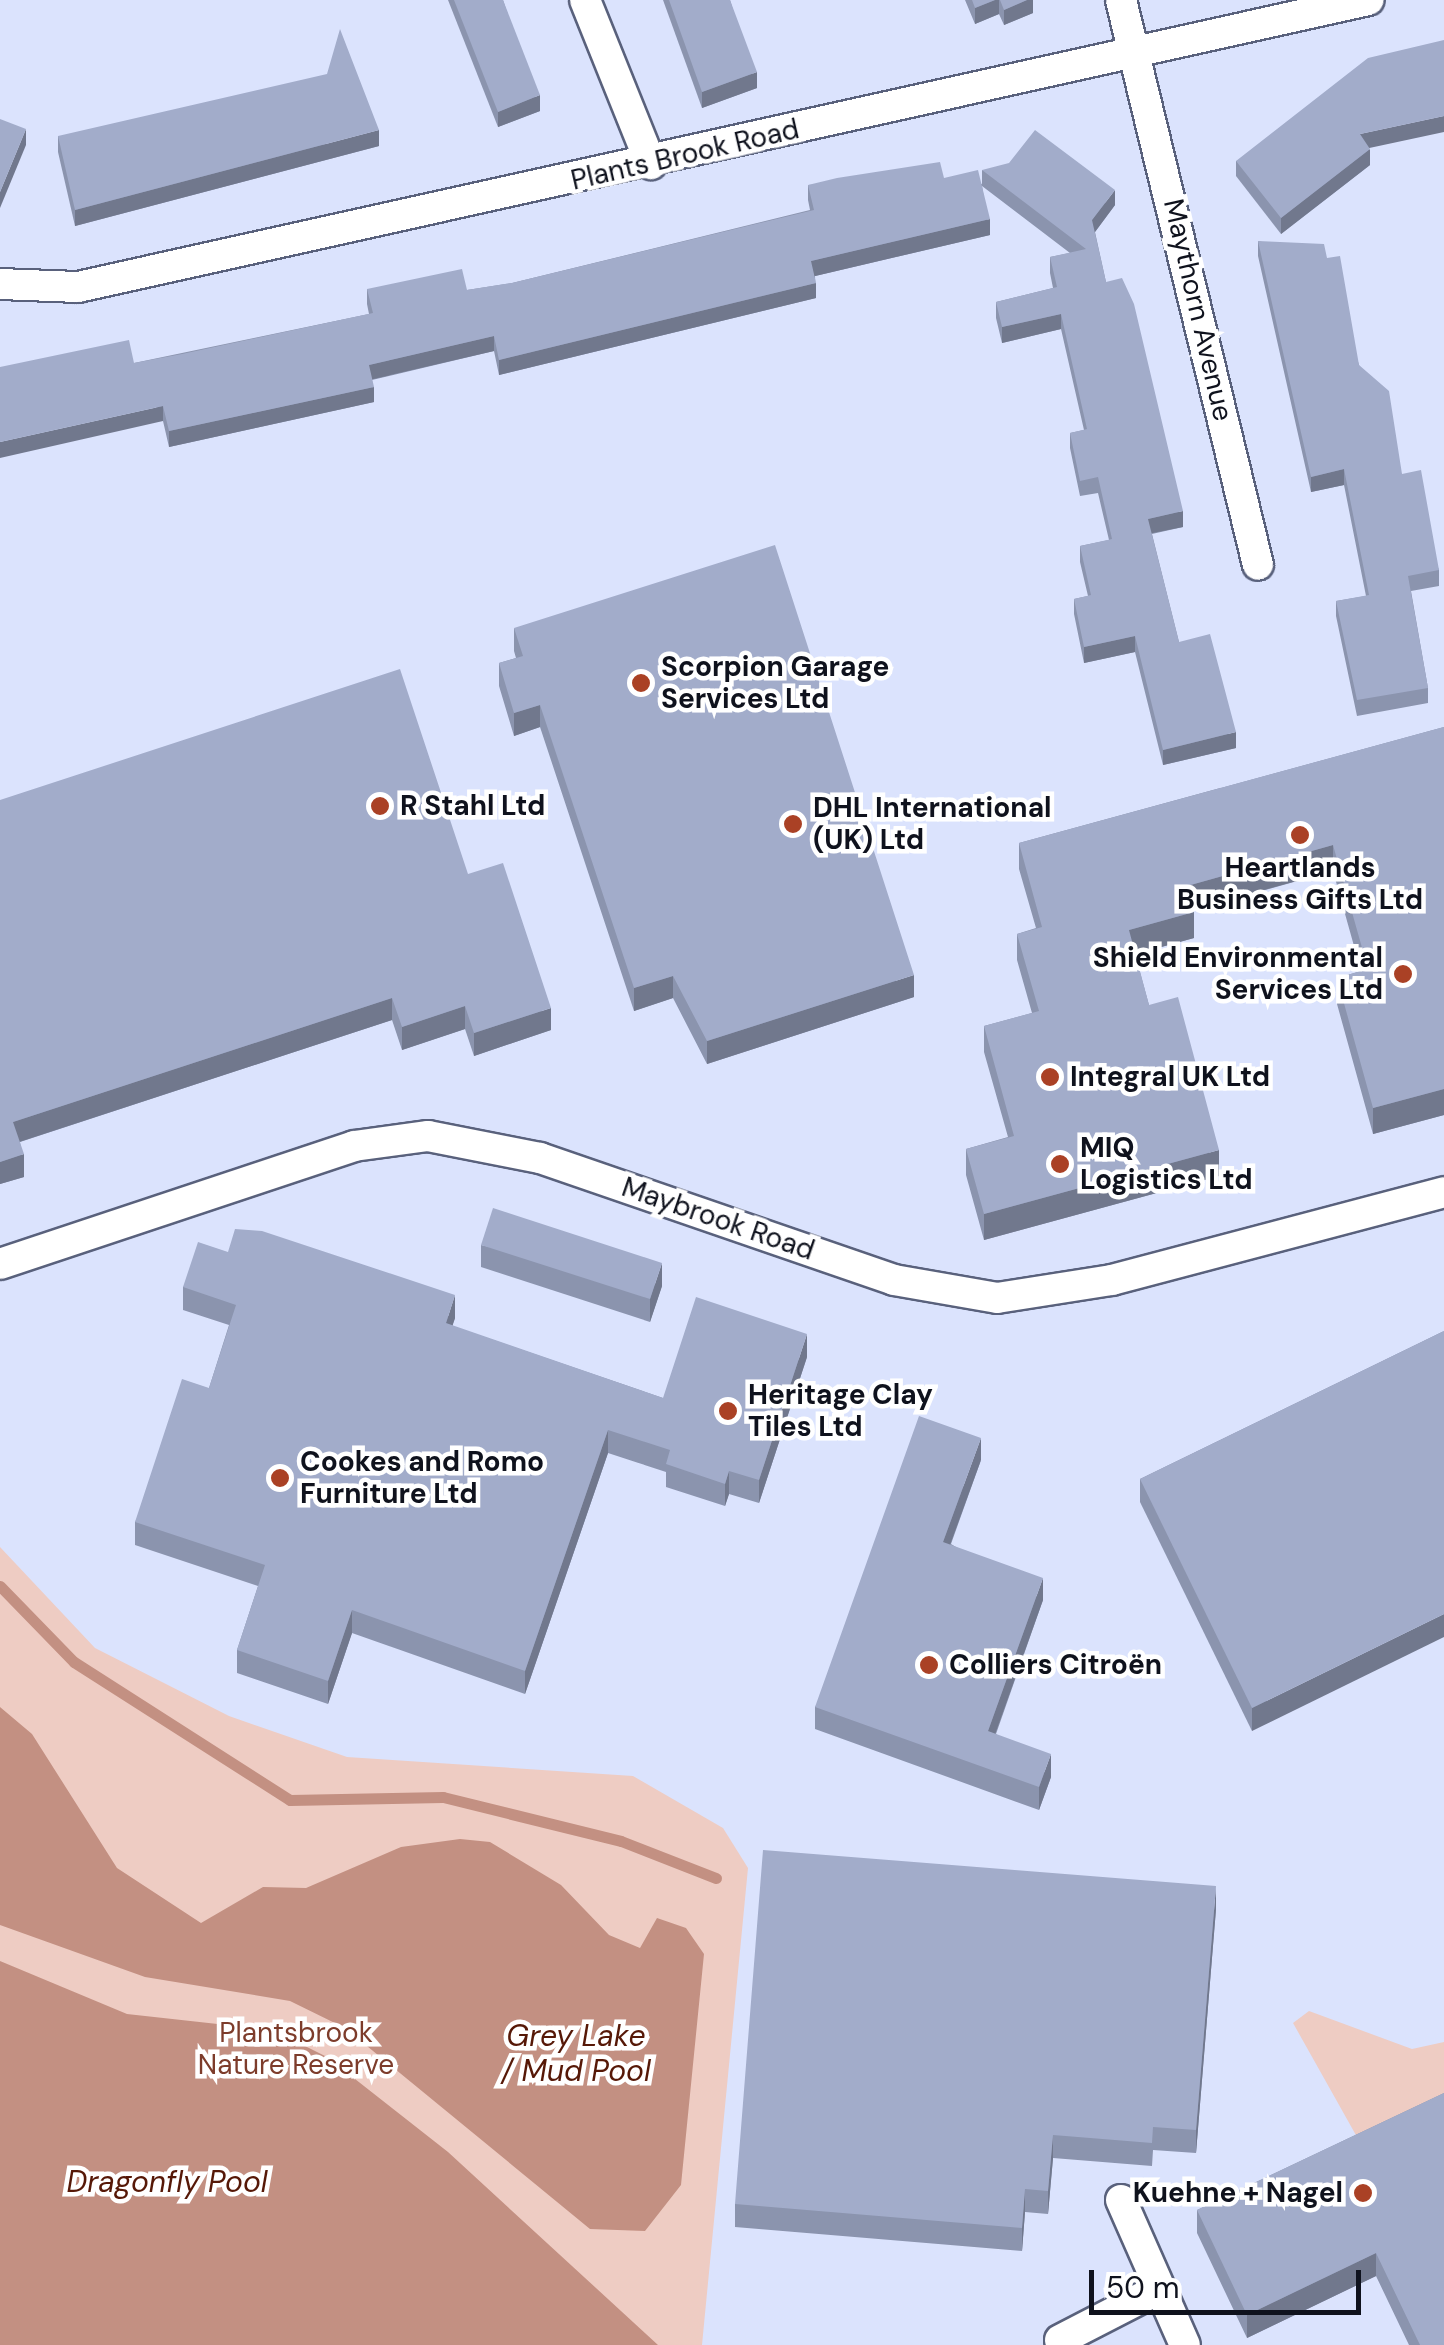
<!DOCTYPE html>
<meta charset="utf-8">
<style>
body{margin:0}
#map{position:relative;width:1444px;height:2345px;overflow:hidden;background:#dbe3fd;font-family:"DM Sans",sans-serif}
div>[style]{position:absolute}
.green>*{inset:0;background:#eeccc3}
.water>*{inset:0;background:#c39082}
.stream>*{height:11px;margin:-5.5px;padding:0 5.5px;transform-origin:5.5px;border-radius:5.5px;background:#c39082}
.roads{filter:drop-shadow(2px 0 #59617c) drop-shadow(-2px 0 #59617c) drop-shadow(0 2px #59617c) drop-shadow(0 -2px #59617c)}
.minor>*{height:30px;margin:-15px;padding:0 15px;transform-origin:15px;border-radius:15px;background:#fff}
.wall>*{inset:0;background:#8b94ae}
.shaded-wall>*{inset:0;background:#71788d}
.building>*{inset:0;background:#a2acca}
.dots>*{width:28px;height:28px;translate:-50% -50%;box-sizing:border-box;border:5px solid #fff;border-radius:50%}
span{translate:-50% -50%;white-space:nowrap;text-align:center;line-height:1.15;-webkit-text-stroke:9px #fff;paint-order:stroke}
.street-label{font-size:28px;color:#0f121d}
.poi-label{font-size:28px;color:#0f121d;font-weight:700}
.left{translate:0 -50%;text-align:left}
.right{translate:-100% -50%;text-align:right}
.park-label{font-size:28px;color:#7d3c2b}
.water-label{font-size:30px;color:#561807;font-style:italic}
.scale{position:absolute;left:1089px;top:2270px;width:272px;height:45px;box-sizing:border-box;border:5px solid #0f121d;border-top:0;padding-left:12px;font-size:30px;line-height:35px;white-space:nowrap;color:#0f121d;-webkit-text-stroke:8px #fff;paint-order:stroke}
</style>
<div id="map">
<div class="green">
<div style="clip-path:polygon(0 1547px,95px 1648px,229px 1716px,347px 1757px,633px 1776px,723px 1828px,748px 1868px,702px 2345px,0 2345px)"></div>
<div style="clip-path:polygon(1309px 2011px,1412px 2049px,1444px 2042px,1444px 2116px,1366px 2153px,1293px 2023px)"></div>
</div>
<div class="water">
<div style="clip-path:polygon(0 1707px,32px 1734px,117px 1868px,201px 1923px,263px 1887px,306px 1888px,401px 1847px,460px 1839px,490px 1842px,561px 1885px,609px 1935px,640px 1948px,657px 1918px,686px 1928px,704px 1954px,681px 2185px,645px 2231px,590px 2229px,345px 2028px,290px 2001px,145px 1977px,0 1925px)"></div>
<div style="clip-path:polygon(0 1961px,127px 2014px,273px 2030px,327px 2057px,448px 2152px,658px 2345px,0 2345px)"></div>
</div>
<div class="stream">
<div style="left:0;top:1586px;width:106px;rotate:45.8deg"></div>
<div style="left:74px;top:1662px;width:256px;rotate:32.6deg"></div>
<div style="left:290px;top:1800px;width:153px;rotate:-1.1deg"></div>
<div style="left:443px;top:1797px;width:183px;rotate:13.9deg"></div>
<div style="left:621px;top:1841px;width:102px;rotate:21.3deg"></div>
</div>
<div class="roads">
<div class="minor">
<div style="left:585px;top:0;width:177px;rotate:68.1deg"></div>
<div style="left:1121px;top:0;width:581px;rotate:76.37deg"></div>
<div style="left:0;top:284px;width:78px;rotate:2.2deg"></div>
<div style="left:78px;top:287px;width:1322px;rotate:-12.54deg"></div>
<div style="left:0;top:1264px;width:373px;rotate:-18.4deg"></div>
<div style="left:354px;top:1146px;width:75px;rotate:-7.7deg"></div>
<div style="left:428px;top:1136px;width:114px;rotate:11.1deg"></div>
<div style="left:540px;top:1158px;width:374px;rotate:19deg"></div>
<div style="left:894px;top:1280px;width:105px;rotate:9.9deg"></div>
<div style="left:997px;top:1298px;width:116px;rotate:-8.9deg"></div>
<div style="left:1112px;top:1280px;width:343px;rotate:-14.8deg"></div>
<div style="left:1121px;top:2200px;width:158px;rotate:66.2deg"></div>
<div style="left:1060px;top:2340px;width:111px;rotate:-27.3deg"></div>
</div>
</div>
<div class="wall">
<div style="clip-path:polygon(448px 0,503px 0,540px 111px,498px 127px)"></div>
<div style="clip-path:polygon(663px 0,730px 0,757px 88px,702px 108px)"></div>
<div style="clip-path:polygon(965px 0,1033px 0,1033px 13px,1004px 25px,999px 14px,975px 24px)"></div>
<div style="clip-path:polygon(58px 136px,379px 146px,75px 226px,58px 152px)"></div>
<div style="clip-path:polygon(1369px 148px,1370px 165px,1281px 234px,1236px 176px,1236px 161px)"></div>
<div style="clip-path:polygon(982px 170px,1115px 205px,1095px 232px,1106px 282px,1183px 527px,1152px 534px,1179px 642px,1236px 748px,1163px 765px,1135px 652px,1084px 663px,1074px 614px,1074px 599px,1088px 596px,1080px 562px,1080px 546px,1109px 540px,1098px 493px,1080px 496px,1070px 448px,1070px 433px,1084px 430px,1061px 329px,1002px 343px,996px 318px,996px 302px,1053px 288px,1050px 273px,1050px 257px,1070px 253px,982px 186px,990px 235px,815px 276px,816px 298px,499px 375px,494px 351px,372px 380px,374px 402px,169px 447px,163px 421px,134px 363px,369px 314px,367px 304px,367px 289px,467px 290px,512px 283px,810px 210px,808px 200px,808px 185px,944px 178px,982px 184px)"></div>
<div style="clip-path:polygon(1258px 241px,1327px 258px,1359px 365px,1439px 570px,1439px 586px,1411px 591px,1428px 688px,1428px 703px,1357px 716px,1336px 616px,1336px 601px,1366px 596px,1344px 485px,1311px 492px,1258px 256px)"></div>
<div style="clip-path:polygon(514px 628px,914px 997px,707px 1064px,673px 998px,634px 1011px,540px 727px,514px 736px,499px 686px,499px 663px,516px 658px,514px 651px)"></div>
<div style="clip-path:polygon(1444px 727px,1444px 1115px,1373px 1134px,1337px 1004px,1337px 978px,1361px 971px,1333px 871px,1194px 910px,1194px 938px,1135px 954px,1149px 1005px,1219px 1176px,984px 1240px,966px 1175px,966px 1149px,1008px 1137px,984px 1052px,984px 1026px,1032px 1013px,1017px 960px,1017px 934px,1036px 928px,1019px 869px,1019px 843px)"></div>
<div style="clip-path:polygon(0 800px,468px 874px,551px 1030px,474px 1056px,465px 1029px,402px 1050px,392px 1020px,20px 1142px,24px 1177px,0 1184px)"></div>
<div style="clip-path:polygon(481px 1245px,662px 1286px,650px 1322px,481px 1267px)"></div>
<div style="clip-path:polygon(228px 1252px,455px 1318px,452px 1326px,663px 1398px,807px 1357px,759px 1503px,729px 1494px,725px 1506px,666px 1487px,666px 1472px,608px 1453px,525px 1694px,352px 1633px,328px 1704px,237px 1673px,237px 1650px,258px 1586px,135px 1545px,135px 1522px,209px 1388px,229px 1325px,183px 1310px,183px 1287px)"></div>
<div style="clip-path:polygon(1444px 1331px,1252px 1731px,1140px 1502px,1140px 1479px)"></div>
<div style="clip-path:polygon(981px 1460px,951px 1544px,1043px 1600px,996px 1734px,1051px 1777px,1039px 1810px,815px 1729px,815px 1707px)"></div>
<div style="clip-path:polygon(1216px 1909px,1196px 2153px,1153px 2150px,1152px 2166px,1053px 2158px,1048px 2214px,1025px 2212px,1022px 2251px,735px 2227px,735px 2204px)"></div>
<div style="clip-path:polygon(1444px 2093px,1444px 2345px,1409px 2345px,1376px 2276px,1247px 2338px,1197px 2233px,1197px 2210px)"></div>
</div>
<div class="shaded-wall">
<div style="clip-path:polygon(995px 0,999px 0,999px 14px,975px 24px,975px 8px)"></div>
<div style="clip-path:polygon(1027px 0,1033px 0,1033px 13px,1004px 25px,1004px 10px)"></div>
<div style="clip-path:polygon(757px 72px,757px 88px,702px 108px,702px 92px)"></div>
<div style="clip-path:polygon(540px 95px,540px 111px,498px 127px,498px 112px)"></div>
<div style="clip-path:polygon(1444px 116px,1444px 132px,1360px 150px,1360px 134px)"></div>
<div style="clip-path:polygon(26px 129px,26px 145px,0 208px,0 192px)"></div>
<div style="clip-path:polygon(379px 130px,379px 146px,75px 226px,75px 210px)"></div>
<div style="clip-path:polygon(1370px 149px,1370px 165px,1281px 234px,1281px 218px)"></div>
<div style="clip-path:polygon(1115px 190px,1115px 205px,1092px 236px,1092px 220px)"></div>
<div style="clip-path:polygon(990px 219px,990px 235px,811px 277px,811px 261px)"></div>
<div style="clip-path:polygon(816px 283px,816px 298px,499px 375px,499px 360px)"></div>
<div style="clip-path:polygon(1061px 314px,1061px 329px,1002px 343px,1002px 327px)"></div>
<div style="clip-path:polygon(494px 336px,494px 351px,369px 380px,369px 365px)"></div>
<div style="clip-path:polygon(374px 387px,374px 402px,169px 447px,169px 431px)"></div>
<div style="clip-path:polygon(163px 406px,163px 421px,0 458px,0 442px)"></div>
<div style="clip-path:polygon(1344px 469px,1344px 485px,1311px 492px,1311px 477px)"></div>
<div style="clip-path:polygon(1183px 511px,1183px 527px,1148px 534px,1148px 519px)"></div>
<div style="clip-path:polygon(1135px 636px,1135px 652px,1084px 663px,1084px 647px)"></div>
<div style="clip-path:polygon(540px 705px,540px 727px,514px 736px,514px 713px)"></div>
<div style="clip-path:polygon(1236px 732px,1236px 748px,1163px 765px,1163px 750px)"></div>
<div style="clip-path:polygon(1333px 845px,1333px 871px,1187px 911px,1187px 886px)"></div>
<div style="clip-path:polygon(1194px 912px,1194px 938px,1129px 956px,1129px 930px)"></div>
<div style="clip-path:polygon(914px 975px,914px 997px,707px 1064px,707px 1041px)"></div>
<div style="clip-path:polygon(673px 976px,673px 998px,634px 1011px,634px 988px)"></div>
<div style="clip-path:polygon(392px 998px,392px 1020px,13px 1144px,13px 1122px)"></div>
<div style="clip-path:polygon(465px 1006px,465px 1029px,402px 1050px,402px 1027px)"></div>
<div style="clip-path:polygon(551px 1008px,551px 1030px,474px 1056px,474px 1033px)"></div>
<div style="clip-path:polygon(1444px 1089px,1444px 1115px,1373px 1134px,1373px 1108px)"></div>
<div style="clip-path:polygon(1219px 1150px,1219px 1176px,984px 1240px,984px 1214px)"></div>
<div style="clip-path:polygon(24px 1154px,24px 1177px,0 1184px,0 1162px)"></div>
<div style="clip-path:polygon(662px 1263px,662px 1286px,650px 1322px,650px 1299px)"></div>
<div style="clip-path:polygon(455px 1295px,455px 1318px,446px 1346px,446px 1323px)"></div>
<div style="clip-path:polygon(807px 1334px,807px 1357px,759px 1503px,759px 1480px)"></div>
<div style="clip-path:polygon(608px 1430px,608px 1453px,525px 1694px,525px 1671px)"></div>
<div style="clip-path:polygon(981px 1438px,981px 1460px,943px 1564px,943px 1542px)"></div>
<div style="clip-path:polygon(729px 1471px,729px 1494px,725px 1506px,725px 1484px)"></div>
<div style="clip-path:polygon(1043px 1578px,1043px 1600px,988px 1754px,988px 1731px)"></div>
<div style="clip-path:polygon(352px 1610px,352px 1633px,328px 1704px,328px 1681px)"></div>
<div style="clip-path:polygon(1444px 1614px,1444px 1637px,1252px 1731px,1252px 1708px)"></div>
<div style="clip-path:polygon(1051px 1754px,1051px 1777px,1039px 1810px,1039px 1787px)"></div>
<div style="clip-path:polygon(1216px 1886px,1216px 1909px,1196px 2153px,1196px 2130px)"></div>
<div style="clip-path:polygon(1053px 2135px,1053px 2158px,1048px 2214px,1048px 2191px)"></div>
<div style="clip-path:polygon(1025px 2189px,1025px 2212px,1022px 2251px,1022px 2228px)"></div>
<div style="clip-path:polygon(1376px 2253px,1376px 2276px,1247px 2338px,1247px 2315px)"></div>
</div>
<div class="building">
<div style="clip-path:polygon(454px 0,503px 0,540px 95px,498px 112px)"></div>
<div style="clip-path:polygon(669px 0,730px 0,757px 72px,702px 92px)"></div>
<div style="clip-path:polygon(972px 0,995px 0,975px 8px)"></div>
<div style="clip-path:polygon(1000px 0,1027px 0,1004px 10px)"></div>
<div style="clip-path:polygon(340px 29px,379px 130px,75px 210px,58px 136px,327px 74px)"></div>
<div style="clip-path:polygon(1444px 40px,1444px 116px,1360px 134px,1370px 149px,1281px 218px,1236px 161px,1368px 58px)"></div>
<div style="clip-path:polygon(0 119px,26px 129px,0 192px)"></div>
<div style="clip-path:polygon(1035px 130px,1115px 190px,1092px 220px,1106px 282px,1122px 278px,1134px 304px,1183px 511px,1148px 519px,1179px 642px,1210px 634px,1236px 732px,1163px 750px,1135px 636px,1084px 647px,1074px 599px,1091px 595px,1080px 546px,1112px 539px,1098px 477px,1080px 481px,1070px 433px,1087px 429px,1061px 314px,1002px 327px,996px 302px,1057px 287px,1050px 257px,1086px 249px,982px 170px,1009px 163px)"></div>
<div style="clip-path:polygon(940px 162px,944px 178px,978px 170px,990px 219px,811px 261px,816px 283px,499px 360px,494px 336px,369px 365px,374px 387px,169px 431px,163px 406px,0 442px,0 367px,129px 340px,134px 363px,182px 354px,373px 313px,367px 289px,462px 269px,467px 290px,512px 283px,814px 210px,808px 185px,837px 178px)"></div>
<div style="clip-path:polygon(1258px 241px,1324px 244px,1327px 258px,1340px 256px,1359px 365px,1389px 391px,1402px 474px,1421px 470px,1439px 570px,1408px 576px,1428px 688px,1357px 700px,1336px 601px,1369px 595px,1344px 469px,1311px 477px)"></div>
<div style="clip-path:polygon(775px 545px,914px 975px,707px 1041px,673px 976px,634px 988px,540px 705px,514px 713px,499px 663px,523px 656px,514px 628px)"></div>
<div style="clip-path:polygon(400px 669px,468px 874px,503px 863px,551px 1008px,474px 1033px,465px 1006px,402px 1027px,392px 998px,13px 1122px,24px 1154px,0 1162px,0 800px)"></div>
<div style="clip-path:polygon(1444px 727px,1444px 1089px,1373px 1108px,1337px 978px,1368px 969px,1333px 845px,1187px 886px,1194px 912px,1129px 930px,1149px 1005px,1178px 997px,1219px 1150px,984px 1214px,966px 1149px,1014px 1136px,984px 1026px,1039px 1011px,1017px 934px,1042px 927px,1019px 843px)"></div>
<div style="clip-path:polygon(493px 1208px,662px 1263px,650px 1299px,481px 1245px)"></div>
<div style="clip-path:polygon(235px 1229px,262px 1231px,455px 1295px,446px 1323px,663px 1398px,696px 1297px,807px 1334px,759px 1480px,729px 1471px,725px 1484px,666px 1464px,670px 1450px,608px 1430px,525px 1671px,352px 1610px,328px 1681px,237px 1650px,265px 1565px,135px 1522px,182px 1379px,209px 1388px,236px 1305px,183px 1287px,198px 1242px,228px 1252px)"></div>
<div style="clip-path:polygon(1444px 1331px,1444px 1614px,1252px 1708px,1140px 1479px)"></div>
<div style="clip-path:polygon(919px 1416px,981px 1438px,943px 1542px,1043px 1578px,988px 1731px,1051px 1754px,1039px 1787px,815px 1707px)"></div>
<div style="clip-path:polygon(763px 1850px,1216px 1886px,1196px 2130px,1153px 2127px,1152px 2143px,1053px 2135px,1048px 2191px,1025px 2189px,1022px 2228px,735px 2204px)"></div>
<div style="clip-path:polygon(1444px 2093px,1444px 2345px,1420px 2345px,1376px 2253px,1247px 2315px,1197px 2210px)"></div>
</div>
<div class="dots">
<div style="left:641px;top:683px;background:#aa4125"></div>
<div style="left:380px;top:806px;background:#aa4125"></div>
<div style="left:793px;top:824px;background:#aa4125"></div>
<div style="left:1300px;top:835px;background:#aa4125"></div>
<div style="left:1403px;top:974px;background:#aa4125"></div>
<div style="left:1050px;top:1077px;background:#aa4125"></div>
<div style="left:1060px;top:1164px;background:#aa4125"></div>
<div style="left:728px;top:1411px;background:#aa4125"></div>
<div style="left:280px;top:1478px;background:#aa4125"></div>
<div style="left:929px;top:1665px;background:#aa4125"></div>
<div style="left:1363px;top:2193px;background:#aa4125"></div>
</div>
<div class="street-label">
<span style="left:685px;top:155px;rotate:-13deg">Plants Brook Road</span>
<span style="left:1198px;top:310px;rotate:77deg">Maythorn Avenue</span>
<span style="left:718px;top:1219px;rotate:19deg">Maybrook Road</span>
</div>
<div class="poi-label">
<span class="left" style="left:661px;top:683px">Scorpion Garage<br>Services Ltd</span>
<span class="left" style="left:400px;top:806px">R Stahl Ltd</span>
<span class="left" style="left:813px;top:824px">DHL International<br>(UK) Ltd</span>
<span style="left:1300px;top:884px">Heartlands<br>Business Gifts Ltd</span>
<span class="right" style="left:1383px;top:974px">Shield Environmental<br>Services Ltd</span>
<span class="left" style="left:1070px;top:1077px">Integral UK Ltd</span>
<span class="left" style="left:1080px;top:1164px">MIQ<br>Logistics Ltd</span>
<span class="left" style="left:748px;top:1411px">Heritage Clay<br>Tiles Ltd</span>
<span class="left" style="left:300px;top:1478px">Cookes and Romo<br>Furniture Ltd</span>
<span class="left" style="left:949px;top:1665px">Colliers Citroën</span>
<span class="right" style="left:1343px;top:2193px">Kuehne + Nagel</span>
</div>
<div class="park-label">
<span style="left:296px;top:2049px">Plantsbrook<br>Nature Reserve</span>
</div>
<div class="water-label">
<span style="left:576px;top:2053px">Grey Lake<br>/ Mud Pool</span>
<span style="left:167px;top:2182px">Dragonfly Pool</span>
</div>
<div class="scale">50 m</div>
</div>
